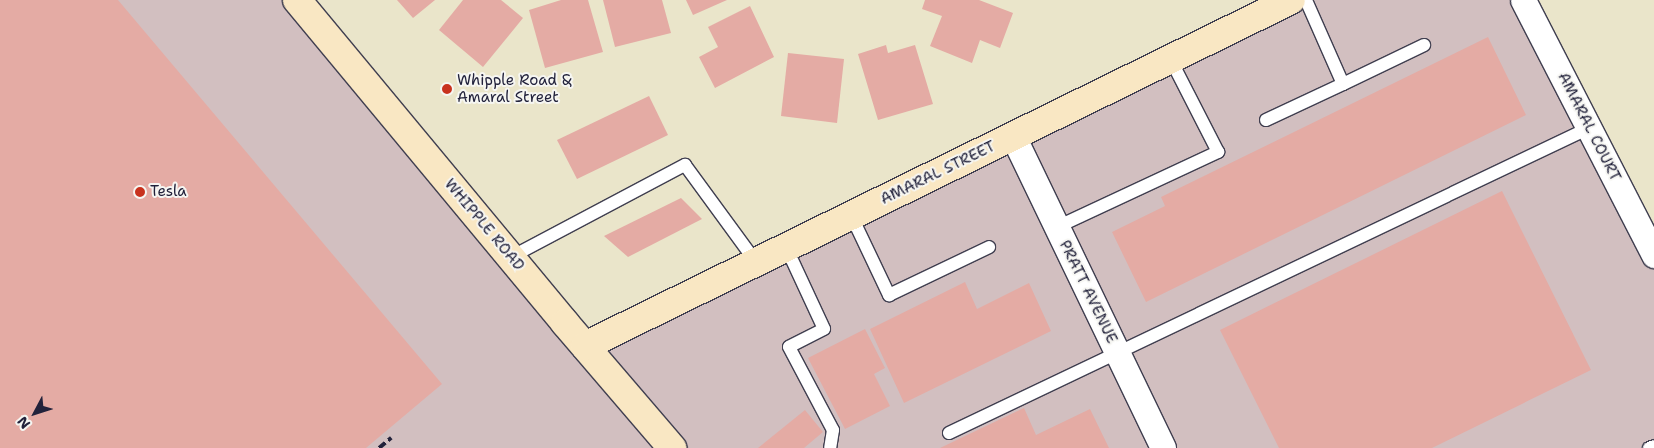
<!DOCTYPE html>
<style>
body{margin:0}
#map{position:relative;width:1654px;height:448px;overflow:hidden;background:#eae5ca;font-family:"Shantell Sans",sans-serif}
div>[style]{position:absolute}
.industrial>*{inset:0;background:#d2bfc0}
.building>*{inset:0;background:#e4aba4}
.roads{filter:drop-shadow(1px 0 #403f50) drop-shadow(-1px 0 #403f50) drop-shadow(0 1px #403f50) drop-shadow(0 -1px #403f50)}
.lane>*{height:12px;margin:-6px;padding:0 6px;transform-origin:6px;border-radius:6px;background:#fff}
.street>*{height:25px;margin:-12.5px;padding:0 12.5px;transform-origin:12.5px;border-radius:12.5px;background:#fff}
.secondary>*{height:28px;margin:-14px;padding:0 14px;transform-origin:14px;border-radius:14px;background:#f9e7c3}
.rail>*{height:4px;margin-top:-2px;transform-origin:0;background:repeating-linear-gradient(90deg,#22223b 0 8px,transparent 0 12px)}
.dots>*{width:14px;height:14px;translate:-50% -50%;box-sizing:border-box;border:2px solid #f6f6f2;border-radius:50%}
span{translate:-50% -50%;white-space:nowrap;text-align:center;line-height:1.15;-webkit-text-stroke:4px #f6f6f2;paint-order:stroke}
.poi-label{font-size:15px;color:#22223b}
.left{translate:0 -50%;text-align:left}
.street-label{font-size:15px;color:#22223b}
.north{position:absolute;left:10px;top:388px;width:50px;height:50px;-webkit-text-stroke:4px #f6f6f2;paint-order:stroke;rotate:230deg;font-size:14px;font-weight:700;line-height:20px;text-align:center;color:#22223b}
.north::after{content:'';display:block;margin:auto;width:18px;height:22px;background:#22223b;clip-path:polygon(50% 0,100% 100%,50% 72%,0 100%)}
</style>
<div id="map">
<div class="industrial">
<div style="clip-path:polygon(0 0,296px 0,585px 346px,1291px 0,1524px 0,1654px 255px,1654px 448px,0 448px)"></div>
</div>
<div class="building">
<div style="clip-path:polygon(0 0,118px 0,442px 384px,366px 448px,0 448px)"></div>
<div style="clip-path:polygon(397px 0,435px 0,413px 18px)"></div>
<div style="clip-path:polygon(463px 0,501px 0,523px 18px,483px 67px,439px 30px)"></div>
<div style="clip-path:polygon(561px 0,588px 0,603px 52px,545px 68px,529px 10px)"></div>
<div style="clip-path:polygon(603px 0,662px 0,671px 33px,615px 47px)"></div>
<div style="clip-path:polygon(686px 0,727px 0,693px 15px)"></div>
<div style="clip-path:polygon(925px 0,979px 0,1013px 13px,1000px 48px,980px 40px,972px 63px,930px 46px,942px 16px,922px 9px)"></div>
<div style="clip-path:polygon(750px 6px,774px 57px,715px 88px,699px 57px,718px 47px,708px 27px)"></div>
<div style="clip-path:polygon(1488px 37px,1526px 115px,1146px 302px,1112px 232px,1165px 206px,1161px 197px)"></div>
<div style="clip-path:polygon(886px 45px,888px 53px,915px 45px,933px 104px,878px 120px,858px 54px)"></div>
<div style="clip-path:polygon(788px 53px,844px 59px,837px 123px,781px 116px)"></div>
<div style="clip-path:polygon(649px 96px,668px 135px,577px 179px,557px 140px)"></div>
<div style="clip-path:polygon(1502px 191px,1591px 370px,1432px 448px,1279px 448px,1220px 330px)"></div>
<div style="clip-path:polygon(681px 198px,702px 219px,628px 257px,604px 236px)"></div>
<div style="clip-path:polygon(965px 282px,977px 309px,1029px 283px,1051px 331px,904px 403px,870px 329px)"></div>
<div style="clip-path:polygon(865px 329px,885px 368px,874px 374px,890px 406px,845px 429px,808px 358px)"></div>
<div style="clip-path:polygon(1024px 408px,1036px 435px,1090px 409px,1109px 448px,940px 448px)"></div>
<div style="clip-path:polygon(805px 410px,823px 432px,804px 448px,758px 448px)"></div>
</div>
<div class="roads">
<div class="lane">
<div style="left:1343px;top:84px;width:90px;rotate:-25.7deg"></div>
<div style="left:1266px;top:120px;width:85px;rotate:-25.1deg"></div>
<div style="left:1343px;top:84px;width:92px;rotate:-113.8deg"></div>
<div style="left:851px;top:215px;width:89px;rotate:64.6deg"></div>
<div style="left:889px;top:295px;width:111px;rotate:-25.6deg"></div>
<div style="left:1057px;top:227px;width:178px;rotate:-25deg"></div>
<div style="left:1218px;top:152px;width:106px;rotate:-117.1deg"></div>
<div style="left:786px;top:247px;width:90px;rotate:65.1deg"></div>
<div style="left:824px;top:329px;width:39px;rotate:153deg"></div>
<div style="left:789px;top:347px;width:94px;rotate:62.1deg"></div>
<div style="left:833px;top:430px;width:18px;rotate:99deg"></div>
<div style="left:511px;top:257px;width:197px;rotate:-27.9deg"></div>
<div style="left:685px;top:165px;width:120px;rotate:53.8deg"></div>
<div style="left:949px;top:433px;width:709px;rotate:-25.48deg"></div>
<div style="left:1649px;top:448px;width:5px;rotate:-22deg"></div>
</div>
<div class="street">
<div style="left:1523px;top:0;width:287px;rotate:62.8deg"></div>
<div style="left:1013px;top:136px;width:346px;rotate:64.3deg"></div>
</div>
<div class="secondary">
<div style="left:297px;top:0;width:420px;rotate:50.3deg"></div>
<div style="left:565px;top:323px;width:165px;rotate:49.4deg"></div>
<div style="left:585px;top:346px;width:786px;rotate:-26.11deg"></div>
</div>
</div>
<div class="rail">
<div style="left:379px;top:448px;width:16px;rotate:-40deg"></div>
</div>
<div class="dots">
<div style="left:447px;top:89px;background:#c8321e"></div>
<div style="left:140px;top:192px;background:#c8321e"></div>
</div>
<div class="poi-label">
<span class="left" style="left:457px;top:89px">Whipple Road &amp;<br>Amaral Street</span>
<span class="left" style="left:150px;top:192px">Tesla</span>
</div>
<div class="street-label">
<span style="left:1589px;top:127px;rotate:63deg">AMARAL COURT</span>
<span style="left:938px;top:173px;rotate:-26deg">AMARAL STREET</span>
<span style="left:484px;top:225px;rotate:50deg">WHIPPLE ROAD</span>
<span style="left:1088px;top:292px;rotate:64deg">PRATT AVENUE</span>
</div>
<div class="north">N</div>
</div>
